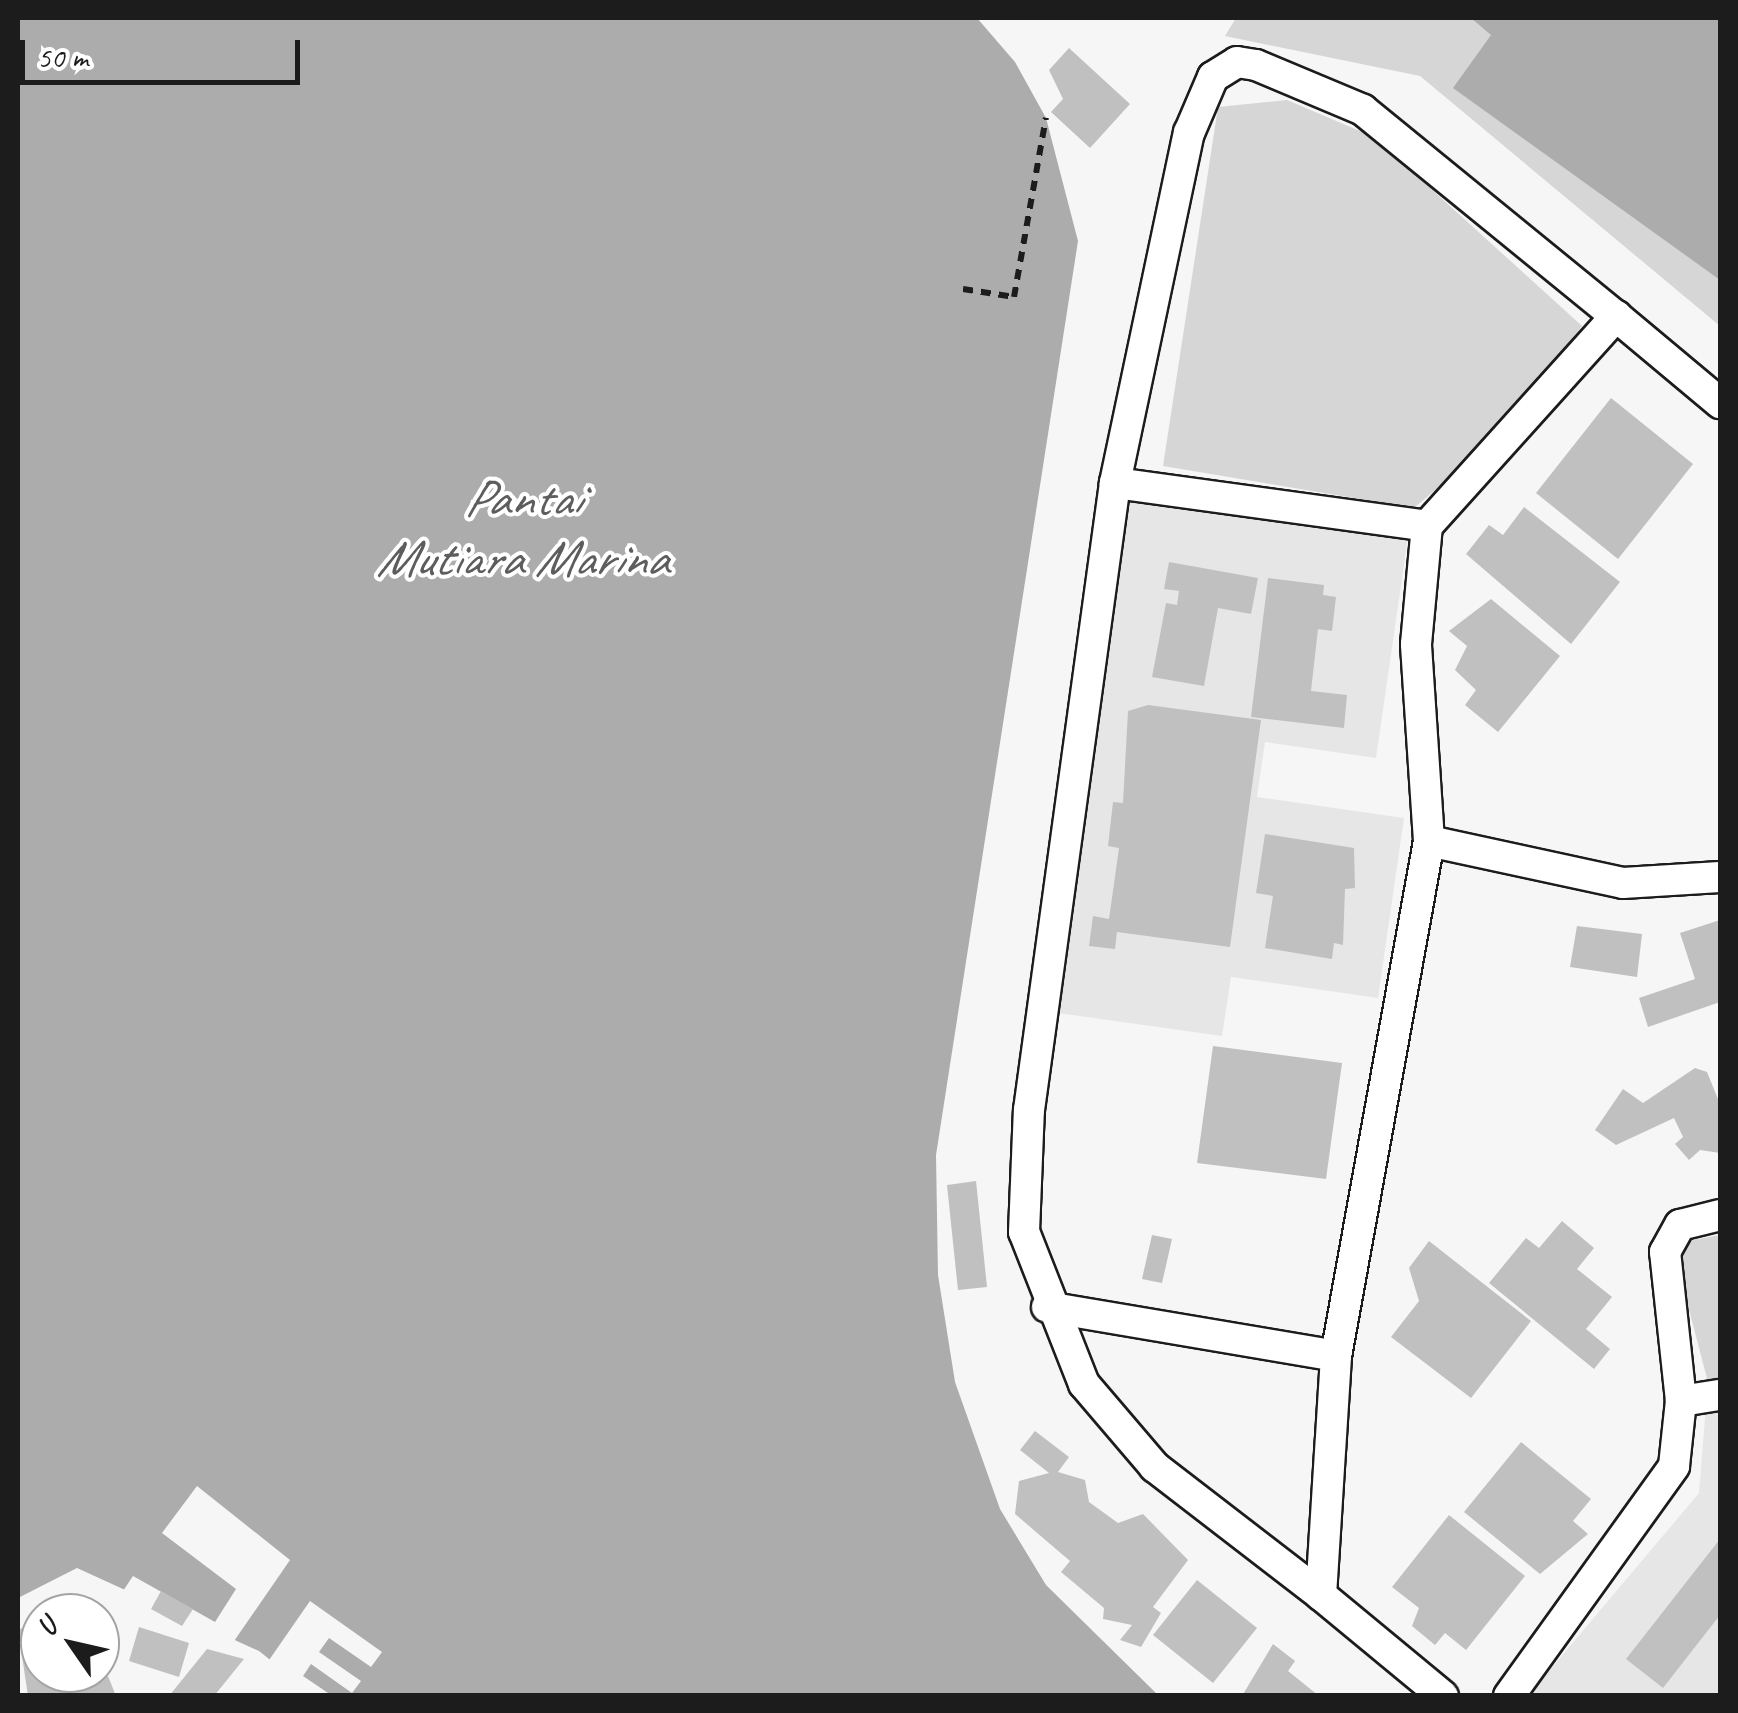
<!DOCTYPE html>
<style>
body{margin:0}
#map{position:relative;width:1738px;height:1713px;overflow:hidden;background:#f6f6f6;font-family:Caveat,sans-serif}
div>[style]{position:absolute}
.built>*{inset:0;background:#e6e6e6}
.green>*{inset:0;background:#d6d6d6}
.water>*{inset:0;background:#acacac}
.pier>*{inset:0;background:#f6f6f6}
.building>*{inset:0;background:#c0c0c0}
.path>*{height:6px;margin-top:-3px;transform-origin:0;background:repeating-linear-gradient(90deg,#1c1c1c 0 10px,transparent 0 18px)}
.roads{filter:drop-shadow(2px 0 #1c1c1c) drop-shadow(-2px 0 #1c1c1c) drop-shadow(0 2px #1c1c1c) drop-shadow(0 -2px #1c1c1c)}
.street>*{height:30px;margin:-15px;padding:0 15px;transform-origin:15px;border-radius:15px;background:#fff}
span{translate:-50% -50%;white-space:nowrap;text-align:center;line-height:1.15;-webkit-text-stroke:8px #fff;paint-order:stroke}
.water-label{font-size:52px;color:#5d5d5d;font-style:italic}
.frame{position:absolute;inset:0;border:20px solid #1c1c1c;pointer-events:none}
.north{position:absolute;left:20px;top:1593px;width:100px;height:100px;box-sizing:border-box;background:#fff;border:2px solid #a4a4a4;border-radius:50%;rotate:304deg;font-size:28px;font-weight:700;line-height:40px;text-align:center;color:#1c1c1c}
.north::after{content:'';display:block;margin:auto;width:35px;height:45px;background:#1c1c1c;clip-path:polygon(50% 0,100% 100%,50% 72%,0 100%)}
.scale{position:absolute;left:20px;top:40px;width:280px;height:45px;box-sizing:border-box;border:5px solid #1c1c1c;border-top:0;padding-left:12px;font-size:30px;line-height:35px;white-space:nowrap;color:#1c1c1c;-webkit-text-stroke:8px #fff;paint-order:stroke}
</style>
<div id="map">
<div class="built">
<div style="clip-path:polygon(1127px 498px,1408px 537px,1376px 758px,1265px 742px,1257px 797px,1404px 818px,1378px 998px,1231px 977px,1222px 1036px,1051px 1012px)"></div>
<div style="clip-path:polygon(1720px 1403px,1720px 1695px,1528px 1696px,1699px 1493px,1706px 1405px)"></div>
</div>
<div class="green">
<div style="clip-path:polygon(1236px 18px,1471px 18px,1720px 173px,1720px 326px,1420px 76px,1225px 36px)"></div>
<div style="clip-path:polygon(1287px 100px,1374px 137px,1582px 326px,1487px 446px,1414px 508px,1163px 466px,1218px 107px)"></div>
<div style="clip-path:polygon(1720px 1235px,1720px 1392px,1711px 1394px,1672px 1244px)"></div>
</div>
<div class="water">
<div style="clip-path:polygon(18px 18px,977px 18px,1015px 62px,1046px 118px,1078px 241px,936px 1155px,938px 1275px,955px 1382px,1000px 1509px,1046px 1585px,1158px 1695px,314px 1695px,259px 1651px,77px 1568px,18px 1598px)"></div>
<div style="clip-path:polygon(1471px 18px,1720px 18px,1720px 280px,1453px 88px,1491px 35px)"></div>
</div>
<div class="pier">
<div style="clip-path:polygon(197px 1486px,290px 1560px,232px 1644px,121px 1594px,133px 1576px,215px 1622px,236px 1589px,162px 1533px)"></div>
<div style="clip-path:polygon(310px 1601px,382px 1652px,371px 1667px,329px 1638px,319px 1652px,361px 1681px,352px 1693px,311px 1664px,303px 1676px,331px 1695px,306px 1696px,267px 1663px)"></div>
</div>
<div class="building">
<div style="clip-path:polygon(1069px 48px,1130px 104px,1090px 148px,1051px 112px,1063px 99px,1049px 70px)"></div>
<div style="clip-path:polygon(1611px 398px,1693px 464px,1618px 559px,1536px 493px)"></div>
<div style="clip-path:polygon(1524px 507px,1620px 582px,1571px 644px,1466px 554px,1489px 525px,1503px 535px)"></div>
<div style="clip-path:polygon(1169px 562px,1258px 578px,1251px 614px,1218px 608px,1204px 686px,1152px 677px,1166px 603px,1177px 605px,1179px 591px,1164px 589px)"></div>
<div style="clip-path:polygon(1268px 578px,1324px 585px,1323px 595px,1336px 597px,1332px 631px,1318px 629px,1311px 691px,1347px 695px,1344px 728px,1251px 717px)"></div>
<div style="clip-path:polygon(1491px 599px,1560px 656px,1498px 732px,1465px 705px,1476px 690px,1455px 670px,1467px 646px,1449px 631px)"></div>
<div style="clip-path:polygon(1148px 705px,1261px 720px,1230px 947px,1117px 932px,1115px 949px,1089px 946px,1093px 916px,1109px 919px,1119px 848px,1108px 846px,1113px 802px,1123px 803px,1128px 711px)"></div>
<div style="clip-path:polygon(1265px 834px,1354px 848px,1355px 888px,1345px 889px,1343px 945px,1334px 943px,1332px 959px,1265px 948px,1273px 896px,1256px 893px)"></div>
<div style="clip-path:polygon(1720px 920px,1720px 1002px,1648px 1027px,1639px 998px,1695px 979px,1680px 933px)"></div>
<div style="clip-path:polygon(1577px 926px,1642px 934px,1637px 977px,1570px 967px)"></div>
<div style="clip-path:polygon(1213px 1046px,1342px 1063px,1326px 1179px,1197px 1163px)"></div>
<div style="clip-path:polygon(1695px 1068px,1707px 1072px,1720px 1104px,1720px 1153px,1700px 1150px,1689px 1160px,1675px 1144px,1683px 1137px,1674px 1118px,1616px 1145px,1595px 1130px,1623px 1089px,1643px 1103px)"></div>
<div style="clip-path:polygon(976px 1181px,987px 1287px,958px 1290px,947px 1185px)"></div>
<div style="clip-path:polygon(1562px 1221px,1594px 1248px,1577px 1269px,1612px 1297px,1586px 1329px,1610px 1349px,1594px 1369px,1489px 1283px,1526px 1238px,1539px 1248px)"></div>
<div style="clip-path:polygon(1152px 1235px,1172px 1239px,1162px 1283px,1142px 1279px)"></div>
<div style="clip-path:polygon(1429px 1241px,1531px 1321px,1471px 1398px,1391px 1337px,1419px 1301px,1409px 1268px)"></div>
<div style="clip-path:polygon(1035px 1431px,1069px 1457px,1058px 1472px,1085px 1480px,1089px 1502px,1118px 1523px,1143px 1514px,1188px 1560px,1153px 1607px,1161px 1613px,1141px 1647px,1120px 1640px,1132px 1625px,1103px 1619px,1104px 1608px,1061px 1572px,1070px 1561px,1015px 1514px,1019px 1481px,1049px 1473px,1020px 1450px)"></div>
<div style="clip-path:polygon(1521px 1442px,1591px 1499px,1573px 1521px,1588px 1534px,1540px 1574px,1464px 1512px)"></div>
<div style="clip-path:polygon(1449px 1515px,1525px 1576px,1466px 1650px,1445px 1633px,1435px 1645px,1412px 1626px,1419px 1608px,1392px 1587px)"></div>
<div style="clip-path:polygon(1720px 1539px,1720px 1615px,1663px 1688px,1626px 1659px)"></div>
<div style="clip-path:polygon(1197px 1580px,1257px 1628px,1213px 1683px,1153px 1635px)"></div>
<div style="clip-path:polygon(161px 1591px,193px 1609px,182px 1626px,151px 1609px)"></div>
<div style="clip-path:polygon(40px 1620px,40px 1673px,71px 1673px,77px 1689px,108px 1676px,116px 1696px,28px 1696px,18px 1630px)"></div>
<div style="clip-path:polygon(139px 1627px,189px 1643px,179px 1677px,129px 1661px)"></div>
<div style="clip-path:polygon(1273px 1644px,1295px 1661px,1288px 1671px,1319px 1696px,1242px 1696px)"></div>
<div style="clip-path:polygon(207px 1649px,244px 1659px,214px 1696px,169px 1696px)"></div>
</div>
<div class="path">
<div style="left:963px;top:289px;width:52px;rotate:8.9deg"></div>
<div style="left:1014px;top:297px;width:182px;rotate:-79.9deg"></div>
</div>
<div class="roads">
<div class="street">
<div style="left:1115px;top:483px;width:315px;rotate:7.8deg"></div>
<div style="left:1429px;top:841px;width:198px;rotate:12.2deg"></div>
<div style="left:1623px;top:883px;width:97px;rotate:-3.5deg"></div>
<div style="left:1047px;top:1307px;width:293px;rotate:9.6deg"></div>
<div style="left:1681px;top:1401px;width:39px;rotate:-9deg"></div>
<div style="left:1321px;top:1595px;width:210px;rotate:-142.4deg"></div>
<div style="left:1155px;top:1467px;width:109px;rotate:-130.5deg"></div>
<div style="left:1084px;top:1384px;width:163px;rotate:-111.5deg"></div>
<div style="left:1024px;top:1232px;width:122px;rotate:-87.7deg"></div>
<div style="left:1029px;top:1110px;width:633px;rotate:-82.19deg"></div>
<div style="left:1115px;top:483px;width:358px;rotate:-78.1deg"></div>
<div style="left:1189px;top:133px;width:61px;rotate:-66.8deg"></div>
<div style="left:1213px;top:77px;width:28px;rotate:-32deg"></div>
<div style="left:1237px;top:62px;width:19px;rotate:9deg"></div>
<div style="left:1256px;top:65px;width:116px;rotate:22.8deg"></div>
<div style="left:1363px;top:110px;width:326px;rotate:39.2deg"></div>
<div style="left:1443px;top:1696px;width:158px;rotate:-140.4deg"></div>
<div style="left:1321px;top:1595px;width:239px;rotate:-86.4deg"></div>
<div style="left:1336px;top:1356px;width:523px;rotate:-79.76deg"></div>
<div style="left:1429px;top:841px;width:197px;rotate:-93.8deg"></div>
<div style="left:1416px;top:644px;width:119px;rotate:-84.7deg"></div>
<div style="left:1427px;top:526px;width:283px;rotate:-48deg"></div>
<div style="left:1616px;top:316px;width:136px;rotate:39.9deg"></div>
<div style="left:1509px;top:1696px;width:283px;rotate:-54.3deg"></div>
<div style="left:1674px;top:1466px;width:65px;rotate:-83.9deg"></div>
<div style="left:1681px;top:1401px;width:150px;rotate:-96.1deg"></div>
<div style="left:1665px;top:1252px;width:31px;rotate:-61deg"></div>
<div style="left:1680px;top:1225px;width:41px;rotate:-14deg"></div>
</div>
</div>
<div class="water-label">
<span style="left:522px;top:529px">Pantai<br>Mutiara Marina</span>
</div>
<div class="frame"></div>
<div class="north">U</div>
<div class="scale">50 m</div>
</div>
